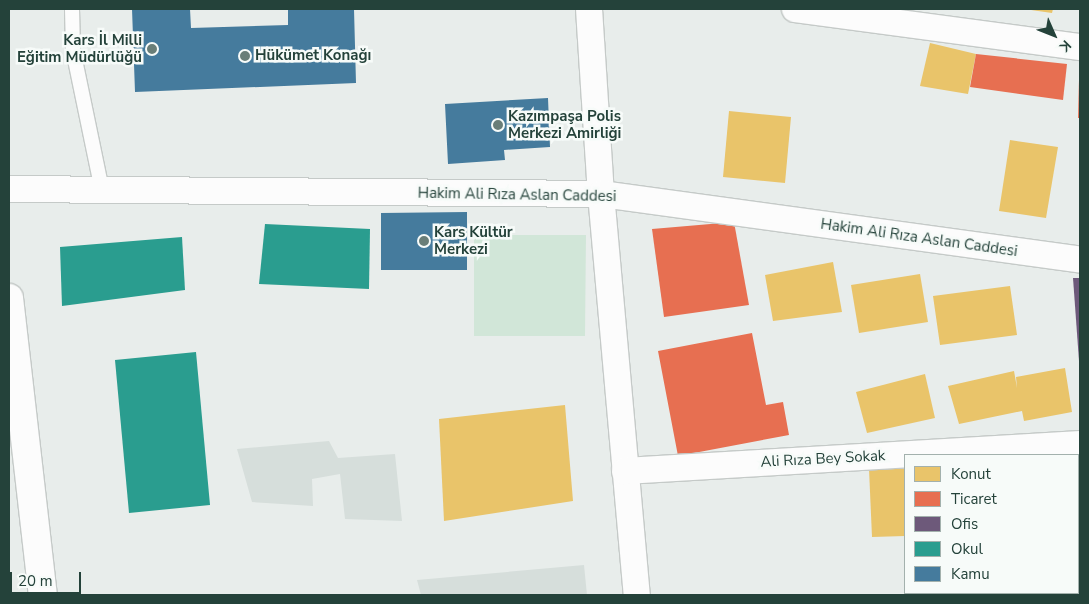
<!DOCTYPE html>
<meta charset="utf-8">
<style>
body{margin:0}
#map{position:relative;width:1089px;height:604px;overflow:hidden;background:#e8edeb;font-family:"Nunito Sans",sans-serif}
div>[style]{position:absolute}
.built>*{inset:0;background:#d6dedb}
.green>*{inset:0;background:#d1e6d8}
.homes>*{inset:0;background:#e9c46a}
.shops>*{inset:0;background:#e76f51}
.offices>*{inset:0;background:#6d597a}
.schools>*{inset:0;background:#2a9d8f}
.public>*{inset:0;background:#457b9d}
.roads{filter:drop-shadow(1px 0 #c5cac8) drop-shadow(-1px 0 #c5cac8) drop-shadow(0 1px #c5cac8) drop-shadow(0 -1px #c5cac8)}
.service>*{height:14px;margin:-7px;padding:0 7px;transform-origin:7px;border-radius:7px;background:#fcfcfc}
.minor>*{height:26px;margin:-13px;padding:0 13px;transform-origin:13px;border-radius:13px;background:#fcfcfc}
.secondary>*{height:28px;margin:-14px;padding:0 14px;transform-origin:14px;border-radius:14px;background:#fcfcfc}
.dots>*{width:14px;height:14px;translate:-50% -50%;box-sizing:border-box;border:2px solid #f7fbf9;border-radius:50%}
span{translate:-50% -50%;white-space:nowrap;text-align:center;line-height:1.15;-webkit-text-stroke:5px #f7fbf9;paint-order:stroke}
.poi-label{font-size:15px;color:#24423a;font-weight:700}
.right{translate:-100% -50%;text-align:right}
.left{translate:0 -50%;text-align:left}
.street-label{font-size:15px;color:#24423a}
.frame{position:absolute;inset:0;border:10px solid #24423a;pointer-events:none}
.legend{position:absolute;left:904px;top:454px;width:175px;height:140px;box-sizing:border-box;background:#f7fbf9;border:1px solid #a3b1ad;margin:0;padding:6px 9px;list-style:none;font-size:15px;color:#24423a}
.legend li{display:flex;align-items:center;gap:10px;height:25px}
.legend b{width:25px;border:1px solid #a3b1ad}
.north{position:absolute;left:1029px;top:10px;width:50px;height:50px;-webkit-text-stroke:4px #f7fbf9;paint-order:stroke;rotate:134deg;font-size:14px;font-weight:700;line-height:20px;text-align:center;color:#24423a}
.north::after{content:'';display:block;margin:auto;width:18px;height:22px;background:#24423a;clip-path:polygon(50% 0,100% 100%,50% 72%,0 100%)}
.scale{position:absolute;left:10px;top:572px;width:71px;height:22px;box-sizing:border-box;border:2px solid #24423a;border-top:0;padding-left:6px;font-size:15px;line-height:18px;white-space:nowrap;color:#24423a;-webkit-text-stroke:4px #f7fbf9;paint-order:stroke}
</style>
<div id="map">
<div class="built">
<div style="clip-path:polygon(329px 441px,338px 458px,395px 454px,402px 521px,345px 519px,340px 474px,312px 479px,313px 506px,252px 502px,237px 449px)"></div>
<div style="clip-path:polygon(584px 565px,587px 595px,421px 595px,417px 580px)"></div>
</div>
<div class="green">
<div style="clip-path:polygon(474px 235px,586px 235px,585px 336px,474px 336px)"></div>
</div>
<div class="homes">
<div style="clip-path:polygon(1024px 9px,1053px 9px,1052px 13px)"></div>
<div style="clip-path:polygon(930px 43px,976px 54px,968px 94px,920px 86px)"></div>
<div style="clip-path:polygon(729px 111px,791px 117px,785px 183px,723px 177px)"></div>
<div style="clip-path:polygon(1010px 140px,1058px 147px,1046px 218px,999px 211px)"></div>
<div style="clip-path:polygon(833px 262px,842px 312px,773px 321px,765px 275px)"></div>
<div style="clip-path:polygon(920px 274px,928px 322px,859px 333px,851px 285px)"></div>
<div style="clip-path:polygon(1010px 286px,1017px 335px,940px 345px,933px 296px)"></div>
<div style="clip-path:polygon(1065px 368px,1072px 412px,1024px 421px,1022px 411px,959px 424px,948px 386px,1014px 371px,1017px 388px,1016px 377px)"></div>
<div style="clip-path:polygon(925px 374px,935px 418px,867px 433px,856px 392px)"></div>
<div style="clip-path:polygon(565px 405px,573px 501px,444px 521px,439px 419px)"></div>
<div style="clip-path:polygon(869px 469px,905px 469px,905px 536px,872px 537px)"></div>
</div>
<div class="shops">
<div style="clip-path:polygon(976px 54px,1067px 64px,1063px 100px,970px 87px)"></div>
<div style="clip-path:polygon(1079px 80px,1080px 118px,1078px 118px)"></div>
<div style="clip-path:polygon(734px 222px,749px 305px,664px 317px,652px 229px)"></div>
<div style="clip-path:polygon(752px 333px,766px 405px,783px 402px,789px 435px,678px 456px,658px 351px)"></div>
</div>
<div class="offices">
<div style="clip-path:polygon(1073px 278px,1080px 278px,1080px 361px,1079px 361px)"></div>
</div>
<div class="schools">
<div style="clip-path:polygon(265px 224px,370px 229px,369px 289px,259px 284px)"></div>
<div style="clip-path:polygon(182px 237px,185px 290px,62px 306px,60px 247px)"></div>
<div style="clip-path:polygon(196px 352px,210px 505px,129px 513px,115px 360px)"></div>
</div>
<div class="public">
<div style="clip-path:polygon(132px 9px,190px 9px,191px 28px,288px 25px,288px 9px,354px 9px,356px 83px,135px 92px)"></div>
<div style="clip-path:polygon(548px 98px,550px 147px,504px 150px,505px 160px,448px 164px,445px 104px)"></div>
<div style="clip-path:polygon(467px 212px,467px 270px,381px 270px,381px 213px)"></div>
</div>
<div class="roads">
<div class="service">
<div style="left:72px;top:9px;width:41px;rotate:88.6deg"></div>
<div style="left:73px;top:50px;width:143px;rotate:78.3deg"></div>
</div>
<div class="minor">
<div style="left:589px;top:9px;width:185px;rotate:86.3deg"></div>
<div style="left:601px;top:194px;width:403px;rotate:84.9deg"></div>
<div style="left:795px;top:9px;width:288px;rotate:7.6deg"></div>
<div style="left:9px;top:189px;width:592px;rotate:0.48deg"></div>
<div style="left:601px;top:194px;width:484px;rotate:7.8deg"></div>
<div style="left:625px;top:471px;width:456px;rotate:-3.4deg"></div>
</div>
<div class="secondary">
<div style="left:9px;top:298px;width:299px;rotate:83.5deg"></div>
</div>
</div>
<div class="dots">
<div style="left:152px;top:49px;background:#697e78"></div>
<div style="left:245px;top:56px;background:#697e78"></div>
<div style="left:498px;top:125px;background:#697e78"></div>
<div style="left:424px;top:241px;background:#697e78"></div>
</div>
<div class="poi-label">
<span class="right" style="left:142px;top:49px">Kars İl Milli<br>Eğitim Müdürlüğü</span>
<span class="left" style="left:255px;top:56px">Hükümet Konağı</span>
<span class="left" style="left:508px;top:125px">Kazımpaşa Polis<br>Merkezi Amirliği</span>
<span class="left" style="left:434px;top:241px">Kars Kültür<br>Merkezi</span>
</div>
<div class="street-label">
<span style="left:517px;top:195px;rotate:1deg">Hakim Ali Rıza Aslan Caddesi</span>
<span style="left:919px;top:238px;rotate:8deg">Hakim Ali Rıza Aslan Caddesi</span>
<span style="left:823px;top:459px;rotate:-3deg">Ali Rıza Bey Sokak</span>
</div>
<div class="frame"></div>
<ul class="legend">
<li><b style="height:14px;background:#e9c46a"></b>Konut</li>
<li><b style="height:14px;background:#e76f51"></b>Ticaret</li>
<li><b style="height:14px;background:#6d597a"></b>Ofis</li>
<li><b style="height:14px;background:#2a9d8f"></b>Okul</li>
<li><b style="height:14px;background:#457b9d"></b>Kamu</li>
</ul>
<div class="north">K</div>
<div class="scale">20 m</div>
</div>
